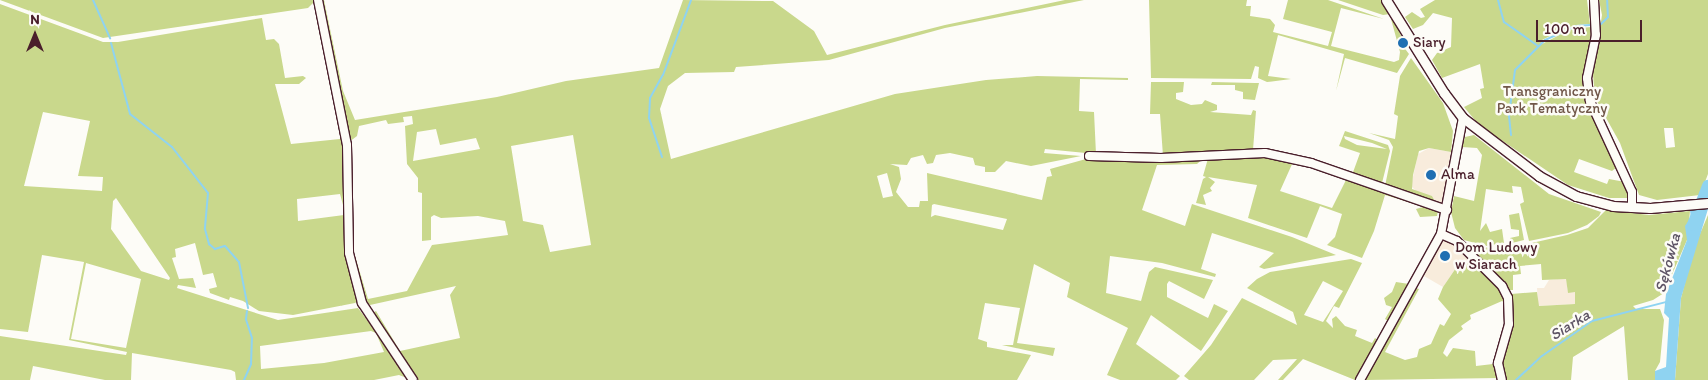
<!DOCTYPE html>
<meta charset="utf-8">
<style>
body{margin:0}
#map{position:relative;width:1708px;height:380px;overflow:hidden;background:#fdfcf7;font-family:Itim,sans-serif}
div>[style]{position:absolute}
.built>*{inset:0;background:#f8ecdc}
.green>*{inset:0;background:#c9d88c}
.water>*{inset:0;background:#8fd3f1}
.stream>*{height:2px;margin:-1px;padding:0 1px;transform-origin:1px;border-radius:1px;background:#8fd3f1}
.river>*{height:12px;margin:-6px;padding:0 6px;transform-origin:6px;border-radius:6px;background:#8fd3f1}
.roads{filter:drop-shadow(1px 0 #4a1f2b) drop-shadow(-1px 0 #4a1f2b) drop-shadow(0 1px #4a1f2b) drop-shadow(0 -1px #4a1f2b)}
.minor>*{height:8px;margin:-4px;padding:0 4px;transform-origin:4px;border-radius:4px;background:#fdfcf7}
.major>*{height:9px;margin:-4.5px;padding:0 4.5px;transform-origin:4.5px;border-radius:4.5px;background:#fdfcf7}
.dots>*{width:14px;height:14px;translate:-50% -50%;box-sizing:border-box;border:2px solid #fdfcf7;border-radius:50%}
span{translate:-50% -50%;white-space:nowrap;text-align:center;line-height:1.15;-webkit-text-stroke:5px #fdfcf7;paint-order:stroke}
.poi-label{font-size:15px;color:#4a1f2b}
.left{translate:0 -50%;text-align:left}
.park-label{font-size:15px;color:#705648}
.water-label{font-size:16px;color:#5f5566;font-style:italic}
.north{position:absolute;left:10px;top:10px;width:50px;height:50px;-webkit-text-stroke:4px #fdfcf7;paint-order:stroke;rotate:0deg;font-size:14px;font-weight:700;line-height:20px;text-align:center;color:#4a1f2b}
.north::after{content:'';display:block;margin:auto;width:18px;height:22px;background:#4a1f2b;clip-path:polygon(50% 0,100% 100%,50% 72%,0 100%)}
.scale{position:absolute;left:1536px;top:20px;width:106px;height:22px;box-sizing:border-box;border:2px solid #4a1f2b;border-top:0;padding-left:6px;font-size:15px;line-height:18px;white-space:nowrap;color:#4a1f2b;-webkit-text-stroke:4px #fdfcf7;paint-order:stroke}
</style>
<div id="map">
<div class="built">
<div style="clip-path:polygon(1429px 148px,1451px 152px,1442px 204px,1436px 203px,1432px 196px,1419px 194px,1411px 186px,1418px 154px)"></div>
<div style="clip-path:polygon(1444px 235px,1472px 258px,1462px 268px,1458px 265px,1443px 287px,1424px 276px)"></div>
<div style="clip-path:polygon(1566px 278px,1568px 292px,1575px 292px,1576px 304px,1538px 306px,1537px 288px,1544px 288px,1549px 280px)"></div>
</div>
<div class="green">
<div style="clip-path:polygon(0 0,315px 0,315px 1px,308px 8px,103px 38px)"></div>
<div style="clip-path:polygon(evenodd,320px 0,324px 0,343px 91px,355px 120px,497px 97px,566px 81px,659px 68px,683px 0,773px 1px,814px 31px,827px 55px,945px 25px,1065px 0,1084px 0,945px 28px,829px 60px,736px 67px,734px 72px,685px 73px,668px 86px,660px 109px,671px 159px,895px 94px,986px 80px,1037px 76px,1128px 78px,1128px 80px,1080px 79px,1079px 111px,1094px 112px,1096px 154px,1045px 149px,1044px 153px,1081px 156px,1031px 166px,1006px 161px,995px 172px,985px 172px,985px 167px,975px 165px,973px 158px,950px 153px,936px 155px,933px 163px,927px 164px,923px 155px,911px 158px,907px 165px,890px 164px,899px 167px,901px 179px,896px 192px,908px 207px,919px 207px,920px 201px,928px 201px,927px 173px,1042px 200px,1047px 177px,1052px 176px,1050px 169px,1086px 159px,1206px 156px,1197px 164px,1157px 165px,1142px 210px,1185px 226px,1192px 204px,1292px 237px,1336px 255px,1264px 269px,1259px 267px,1274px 253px,1212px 233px,1201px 269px,1216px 274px,1215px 277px,1162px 263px,1110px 256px,1106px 293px,1141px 301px,1149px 272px,1155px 267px,1213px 280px,1204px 299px,1169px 281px,1167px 284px,1167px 297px,1208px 318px,1214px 304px,1228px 311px,1201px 351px,1151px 315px,1136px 344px,1180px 376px,1176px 380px,1120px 380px,1107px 375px,1128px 328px,1067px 297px,1070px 283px,1034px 264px,1017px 343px,1055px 348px,1053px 356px,1002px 345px,1013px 345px,1020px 308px,985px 303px,978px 339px,987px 342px,987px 347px,1031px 355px,1017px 380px,416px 380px,371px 314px,376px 311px,400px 351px,460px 338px,450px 295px,456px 286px,370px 305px,365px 301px,352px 256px,355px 256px,368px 299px,407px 291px,432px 245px,508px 235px,505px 221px,478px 216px,441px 218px,434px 215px,431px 217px,431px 240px,422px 241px,422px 193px,418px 192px,418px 178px,407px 164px,405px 126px,413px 124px,412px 116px,403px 117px,404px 122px,388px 124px,386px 120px,359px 126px,357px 136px,349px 142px,320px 0,436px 129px,440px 145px,476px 138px,480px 149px,413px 161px,417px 132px,436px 129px,320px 0,573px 135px,591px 245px,550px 252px,543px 225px,523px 221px,511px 146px,573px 135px,320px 0,887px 173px,893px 196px,883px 198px,877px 176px,887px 173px,320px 0,932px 205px,934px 204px,1007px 219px,1003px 230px,935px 215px,931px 217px,932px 205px)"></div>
<div style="clip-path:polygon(1149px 0,1247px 0,1246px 6px,1251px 6px,1250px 16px,1270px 19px,1275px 25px,1273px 32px,1328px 46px,1332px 32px,1283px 19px,1288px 0,1328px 0,1384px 19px,1341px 8px,1331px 46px,1394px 62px,1399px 60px,1400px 52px,1391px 19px,1394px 20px,1402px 38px,1400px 42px,1409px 54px,1397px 73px,1345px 58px,1336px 91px,1344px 54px,1278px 35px,1268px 76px,1291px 79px,1267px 82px,1258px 78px,1259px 67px,1255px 66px,1251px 79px,1151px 78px)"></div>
<div style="clip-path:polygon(1338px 0,1382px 0,1390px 14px,1383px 15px)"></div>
<div style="clip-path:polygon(1435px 0,1587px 0,1590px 24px,1576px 25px,1556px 33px,1542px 40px,1540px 45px,1571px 29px,1591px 27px,1587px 99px,1617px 167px,1612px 171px,1579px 159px,1574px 172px,1607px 184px,1609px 179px,1625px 182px,1628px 198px,1609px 198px,1568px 185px,1479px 125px,1464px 107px,1482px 98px,1480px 89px,1484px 88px,1480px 64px,1442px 78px,1432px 60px,1437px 53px,1451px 47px,1452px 18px,1433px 13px,1423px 25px,1413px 29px,1405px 17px,1412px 12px,1421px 18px,1425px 17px,1420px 9px)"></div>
<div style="clip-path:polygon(evenodd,1599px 0,1708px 0,1708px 174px,1700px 195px,1657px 200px,1639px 195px,1620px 143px,1595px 98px,1593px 74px,1602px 15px,1599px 0,1664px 128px,1673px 128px,1675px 147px,1666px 148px,1664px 128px)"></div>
<div style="clip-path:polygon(evenodd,0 4px,103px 42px,118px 42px,262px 18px,266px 40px,274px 39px,279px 44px,285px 78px,303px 76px,306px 78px,299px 84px,275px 84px,291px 144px,340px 139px,343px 128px,343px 205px,340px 194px,297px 199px,298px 221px,344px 215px,347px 250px,360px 299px,355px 303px,293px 315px,259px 311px,243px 301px,230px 297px,229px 300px,210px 293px,209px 289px,217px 287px,213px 273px,203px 275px,195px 243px,175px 249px,176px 257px,172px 258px,179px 279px,193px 278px,196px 288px,178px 285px,177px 288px,278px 320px,358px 308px,412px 380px,399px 375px,374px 380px,236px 380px,235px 372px,231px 370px,132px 353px,131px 380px,105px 380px,33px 366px,30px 380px,0 380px,0 336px,126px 355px,127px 352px,69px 340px,84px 262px,42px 255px,28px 332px,0 329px,0 4px,43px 112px,90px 121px,78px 176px,103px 177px,102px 191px,24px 186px,43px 112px,0 4px,116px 198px,170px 278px,169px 280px,141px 271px,111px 229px,113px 201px,116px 198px,0 4px,86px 263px,141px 279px,126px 348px,71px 339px,86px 263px,0 4px,371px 331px,376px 333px,384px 352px,324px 363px,261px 369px,260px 346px,371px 331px)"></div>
<div style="clip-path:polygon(1411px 58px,1443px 103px,1453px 131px,1451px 152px,1429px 148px,1419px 151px,1413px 175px,1412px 189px,1432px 196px,1436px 203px,1385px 186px,1393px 147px,1389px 140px,1369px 133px,1395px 139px,1398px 116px,1394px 114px,1400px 76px)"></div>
<div style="clip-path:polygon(1151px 82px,1184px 82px,1183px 92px,1176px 93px,1176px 99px,1191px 105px,1202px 104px,1205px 100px,1217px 105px,1217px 110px,1210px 112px,1251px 115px,1253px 110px,1256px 111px,1253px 150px,1163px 156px,1160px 114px,1150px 114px)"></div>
<div style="clip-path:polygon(1212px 82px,1255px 83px,1259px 83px,1255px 100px,1243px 99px,1243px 92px,1235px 90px,1235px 85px,1211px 85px)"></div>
<div style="clip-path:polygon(evenodd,1345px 131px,1388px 145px,1390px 151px,1381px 187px,1352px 175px,1360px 153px,1339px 146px,1345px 131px,1344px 136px,1372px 143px,1387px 149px,1357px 145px,1345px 139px,1344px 136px)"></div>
<div style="clip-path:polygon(1474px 135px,1549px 194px,1601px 212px,1599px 216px,1587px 225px,1568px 233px,1529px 241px,1520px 204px,1524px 202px,1521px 187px,1512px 186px,1513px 193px,1486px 189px,1480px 231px,1486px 223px,1490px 232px,1502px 229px,1504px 243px,1486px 246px,1464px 240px,1455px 228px,1451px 212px,1454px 196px,1474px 201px,1482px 155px,1477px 148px,1462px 147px,1465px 137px)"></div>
<div style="clip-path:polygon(evenodd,1239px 153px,1294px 159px,1415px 204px,1385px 195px,1374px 231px,1362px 258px,1327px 245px,1335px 237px,1342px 214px,1320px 206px,1307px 238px,1248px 218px,1257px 185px,1208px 177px,1215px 182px,1210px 188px,1212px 191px,1203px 195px,1206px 205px,1196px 203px,1203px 179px,1206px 177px,1203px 176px,1209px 155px,1239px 153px,1293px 162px,1346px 180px,1332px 208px,1280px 191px,1293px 162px)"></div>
<div style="clip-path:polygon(1423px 207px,1438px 210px,1437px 216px,1420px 217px,1416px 209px)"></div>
<div style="clip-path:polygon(1606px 210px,1649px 215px,1690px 211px,1687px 240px,1664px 293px,1653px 300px,1633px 306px,1636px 309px,1660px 309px,1664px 320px,1660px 362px,1655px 371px,1655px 380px,1628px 380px,1624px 326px,1573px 357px,1571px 380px,1505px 380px,1501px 360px,1511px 325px,1511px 294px,1537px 292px,1539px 306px,1575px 304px,1575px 292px,1568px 293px,1566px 279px,1542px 280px,1541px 264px,1520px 266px,1521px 274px,1513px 275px,1513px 290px,1510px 290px,1467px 244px,1501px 250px,1567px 235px,1588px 228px)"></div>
<div style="clip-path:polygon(1519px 213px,1524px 240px,1512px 243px,1510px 238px,1519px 236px,1519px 230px,1511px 229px,1509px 215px)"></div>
<div style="clip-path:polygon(1708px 215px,1708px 380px,1675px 380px,1681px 298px,1694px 248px)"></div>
<div style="clip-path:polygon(1471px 258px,1500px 291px,1505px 303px,1502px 301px,1470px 315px,1471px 319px,1461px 326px,1463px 329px,1449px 340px,1443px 353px,1447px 357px,1453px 348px,1475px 351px,1476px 366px,1493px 364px,1507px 321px,1496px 357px,1498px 378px,1365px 380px,1416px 288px,1419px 289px,1385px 352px,1405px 360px,1417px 357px,1419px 349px,1431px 344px,1440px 324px,1444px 326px,1451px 314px,1438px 299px,1443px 287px,1458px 265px,1463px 267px)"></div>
<div style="clip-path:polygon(evenodd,1351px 259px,1362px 263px,1339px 308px,1334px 306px,1326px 321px,1333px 328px,1332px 319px,1336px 316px,1345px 326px,1357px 330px,1355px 336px,1372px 343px,1375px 338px,1378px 340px,1355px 380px,1303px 359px,1283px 380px,1278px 380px,1297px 359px,1273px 360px,1254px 380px,1189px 380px,1184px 376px,1211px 345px,1242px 298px,1297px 325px,1293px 312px,1247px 288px,1257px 279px,1270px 272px,1351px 259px,1323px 281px,1343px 291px,1323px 322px,1304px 315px,1323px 281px)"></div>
<div style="clip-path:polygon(1396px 282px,1409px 284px,1388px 321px,1385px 319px,1392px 307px,1386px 305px,1384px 298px,1392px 292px)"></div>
</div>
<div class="water">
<div style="clip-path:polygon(1708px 209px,1681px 298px,1675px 380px,1655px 380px,1655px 371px,1666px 367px,1669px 318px,1664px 313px,1666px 294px,1687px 240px,1685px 226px,1691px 217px,1690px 211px)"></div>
</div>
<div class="stream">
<div style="left:93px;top:0;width:42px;rotate:65.9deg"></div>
<div style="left:1498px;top:0;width:23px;rotate:75deg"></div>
<div style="left:1504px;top:22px;width:42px;rotate:35.2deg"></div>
<div style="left:1601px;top:24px;width:10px;rotate:-45deg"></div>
<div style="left:1608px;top:17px;width:17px;rotate:-93deg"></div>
<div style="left:111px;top:43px;width:73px;rotate:75deg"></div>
<div style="left:130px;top:114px;width:53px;rotate:38.2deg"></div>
<div style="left:172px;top:147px;width:58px;rotate:52deg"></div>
<div style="left:208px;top:193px;width:36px;rotate:95deg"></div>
<div style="left:205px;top:229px;width:16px;rotate:75deg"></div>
<div style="left:209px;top:244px;width:8px;rotate:40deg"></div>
<div style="left:215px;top:249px;width:10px;rotate:-17deg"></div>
<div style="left:225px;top:246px;width:21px;rotate:49deg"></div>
<div style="left:239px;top:262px;width:47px;rotate:78.9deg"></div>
<div style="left:1511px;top:135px;width:20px;rotate:-96deg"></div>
<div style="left:1509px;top:115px;width:45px;rotate:-82.4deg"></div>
<div style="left:1515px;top:70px;width:42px;rotate:-45deg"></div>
<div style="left:1545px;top:40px;width:34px;rotate:-24deg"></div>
<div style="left:1576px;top:26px;width:14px;rotate:-4deg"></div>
<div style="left:662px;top:157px;width:41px;rotate:-108.4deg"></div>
<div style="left:649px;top:118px;width:20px;rotate:-87deg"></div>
<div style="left:650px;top:98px;width:26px;rotate:-61deg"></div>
<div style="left:663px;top:75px;width:80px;rotate:-69.5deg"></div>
<div style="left:244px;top:380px;width:17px;rotate:-66deg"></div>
<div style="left:251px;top:364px;width:26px;rotate:-88deg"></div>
<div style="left:252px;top:338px;width:20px;rotate:-108deg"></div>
<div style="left:246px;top:319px;width:8px;rotate:-83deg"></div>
<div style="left:1516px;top:380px;width:35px;rotate:-43deg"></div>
<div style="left:1542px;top:356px;width:61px;rotate:-35deg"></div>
<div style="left:1592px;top:321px;width:76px;rotate:-14.4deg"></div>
</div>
<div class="river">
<div style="left:1693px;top:225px;width:42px;rotate:-69deg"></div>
</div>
<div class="roads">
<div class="minor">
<div style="left:318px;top:0;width:148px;rotate:78.7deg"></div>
<div style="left:347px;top:145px;width:108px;rotate:88.9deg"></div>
<div style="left:349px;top:253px;width:52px;rotate:75.4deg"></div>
<div style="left:362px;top:303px;width:92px;rotate:56.5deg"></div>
<div style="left:1594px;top:0;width:35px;rotate:87deg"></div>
<div style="left:1596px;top:35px;width:44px;rotate:101.8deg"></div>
<div style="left:1587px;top:78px;width:23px;rotate:83deg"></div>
<div style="left:1590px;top:101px;width:100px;rotate:65.2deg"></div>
<div style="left:1632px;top:192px;width:16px;rotate:90deg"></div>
<div style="left:1089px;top:156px;width:72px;rotate:1.6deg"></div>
<div style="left:1161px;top:158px;width:104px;rotate:-2.8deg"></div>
<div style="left:1265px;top:153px;width:47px;rotate:12.3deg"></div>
<div style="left:1311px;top:163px;width:144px;rotate:19.1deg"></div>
<div style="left:1441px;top:234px;width:17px;rotate:24deg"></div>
<div style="left:1457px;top:241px;width:64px;rotate:45deg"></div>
<div style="left:1502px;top:286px;width:13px;rotate:63deg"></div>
<div style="left:1508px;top:298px;width:26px;rotate:88deg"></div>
<div style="left:1509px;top:324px;width:41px;rotate:105.8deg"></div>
<div style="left:1498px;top:363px;width:17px;rotate:77deg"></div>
<div style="left:1360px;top:380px;width:167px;rotate:-61deg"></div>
<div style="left:1441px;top:234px;width:118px;rotate:-79.3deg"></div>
</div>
<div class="major">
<div style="left:1386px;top:0;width:110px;rotate:58.1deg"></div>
<div style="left:1444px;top:93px;width:31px;rotate:53deg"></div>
<div style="left:1463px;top:118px;width:96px;rotate:37.3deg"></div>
<div style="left:1539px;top:176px;width:42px;rotate:28.4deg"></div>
<div style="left:1576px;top:196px;width:38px;rotate:15deg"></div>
<div style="left:1613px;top:206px;width:37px;rotate:3deg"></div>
<div style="left:1650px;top:208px;width:58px;rotate:-4.9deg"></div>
</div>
</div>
<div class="dots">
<div style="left:1403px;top:43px;background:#1f6fb2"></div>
<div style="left:1431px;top:175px;background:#1f6fb2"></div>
<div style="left:1445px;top:256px;background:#1f6fb2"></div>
</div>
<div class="poi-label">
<span class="left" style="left:1413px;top:43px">Siary</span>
<span class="left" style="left:1441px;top:175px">Alma</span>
<span class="left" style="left:1455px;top:256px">Dom Ludowy<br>w Siarach</span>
</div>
<div class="park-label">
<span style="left:1552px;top:100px">Transgraniczny<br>Park Tematyczny</span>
</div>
<div class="water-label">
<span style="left:1668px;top:263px;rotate:-75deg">Sękówka</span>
<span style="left:1570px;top:325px;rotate:-32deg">Siarka</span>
</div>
<div class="north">N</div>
<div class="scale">100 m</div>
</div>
